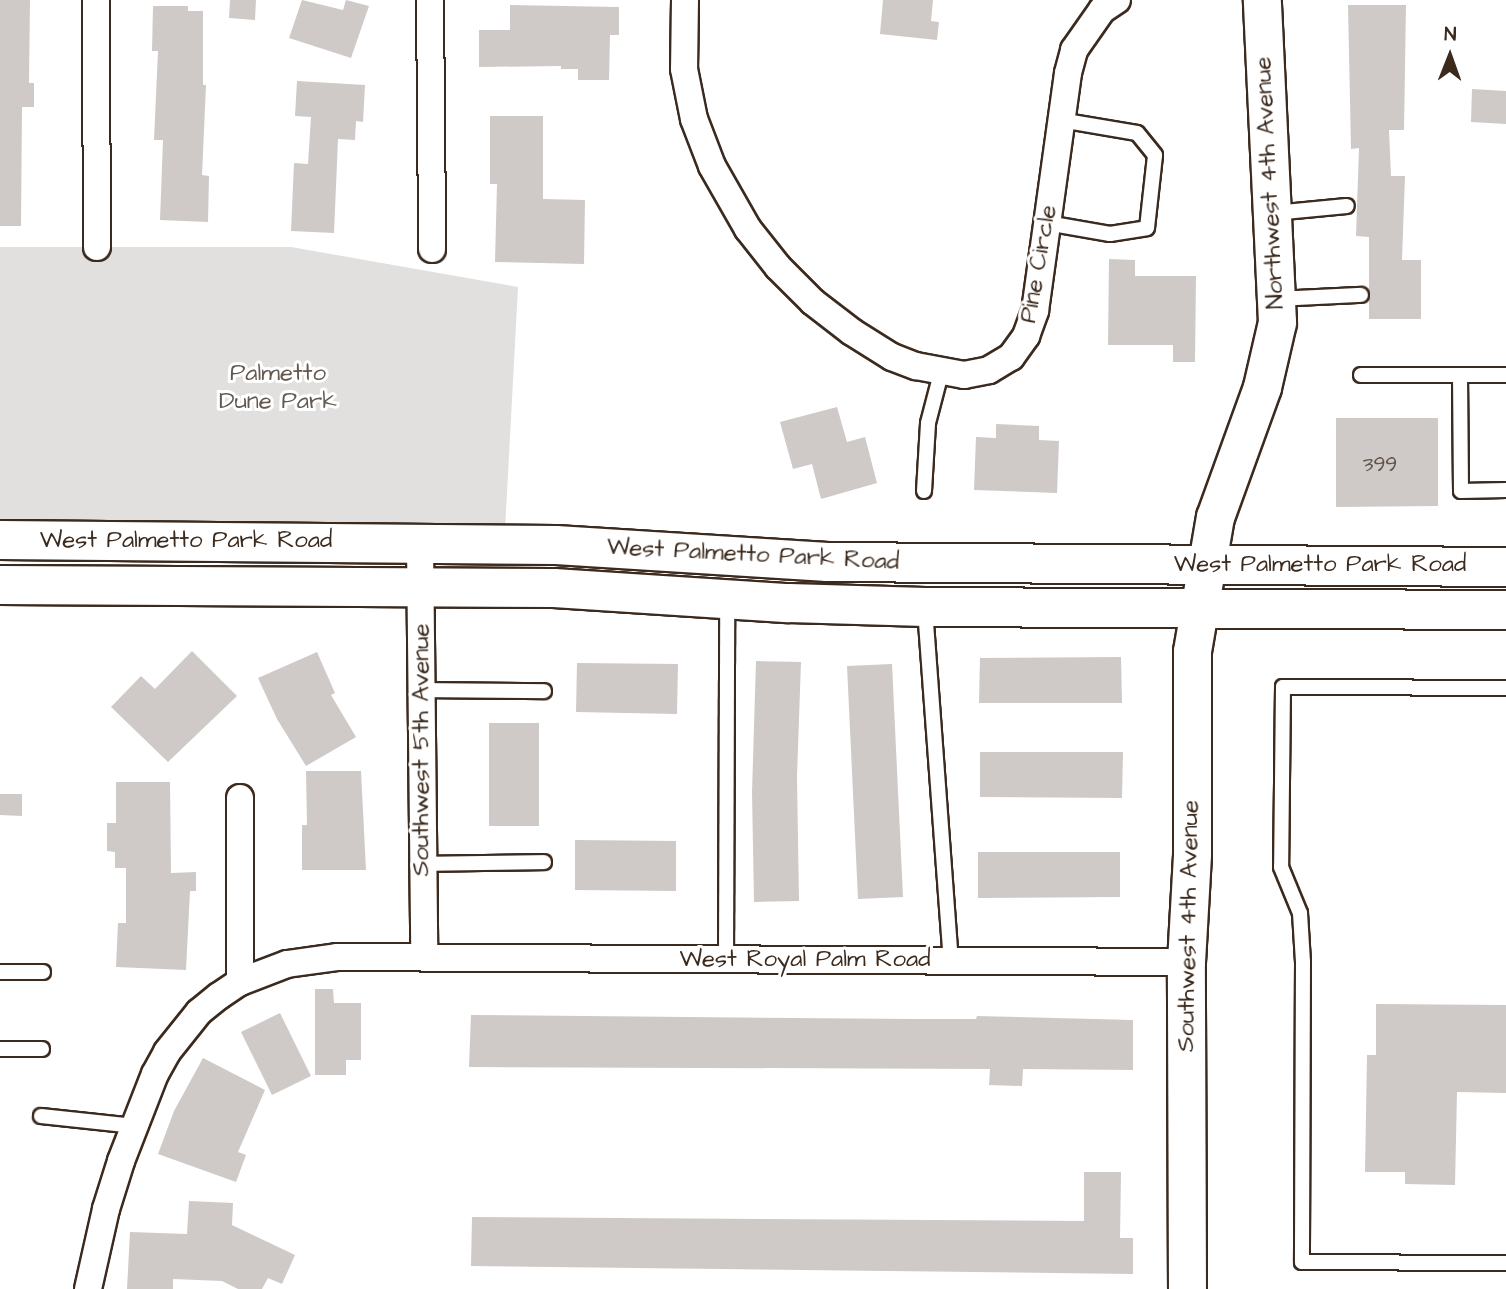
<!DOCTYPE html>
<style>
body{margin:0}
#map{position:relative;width:1506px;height:1289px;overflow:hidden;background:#fff;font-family:"Architects Daughter",sans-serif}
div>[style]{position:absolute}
.green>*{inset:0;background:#e2e0de}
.building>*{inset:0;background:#cfcac7}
.roads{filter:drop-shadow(2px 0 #3b2a1e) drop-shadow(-2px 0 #3b2a1e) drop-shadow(0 2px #3b2a1e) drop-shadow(0 -2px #3b2a1e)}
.lane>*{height:14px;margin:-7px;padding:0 7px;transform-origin:7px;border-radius:7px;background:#fff}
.street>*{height:26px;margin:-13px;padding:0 13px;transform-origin:13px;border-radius:13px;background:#fff}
.secondary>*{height:37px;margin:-18.5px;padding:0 18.5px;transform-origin:18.5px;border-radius:18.5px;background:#fff}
.primary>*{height:38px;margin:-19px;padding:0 19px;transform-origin:19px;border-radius:19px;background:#fff}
span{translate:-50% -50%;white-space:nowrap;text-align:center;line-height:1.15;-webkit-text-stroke:6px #fff;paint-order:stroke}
.number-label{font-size:21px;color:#605248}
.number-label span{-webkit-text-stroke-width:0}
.street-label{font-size:24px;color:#3b2a1e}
.park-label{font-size:24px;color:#65584e}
.north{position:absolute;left:1415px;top:21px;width:70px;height:70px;-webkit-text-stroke:5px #fff;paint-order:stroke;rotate:1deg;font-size:19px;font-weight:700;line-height:28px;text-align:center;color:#3b2a1e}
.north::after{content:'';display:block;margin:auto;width:24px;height:32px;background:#3b2a1e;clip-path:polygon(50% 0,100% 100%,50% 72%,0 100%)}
</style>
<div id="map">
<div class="green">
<div style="clip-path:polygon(0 247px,291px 247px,518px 287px,505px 530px,0 525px)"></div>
</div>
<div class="building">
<div style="clip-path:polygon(0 0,30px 0,29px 83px,34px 83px,34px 107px,22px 107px,21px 226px,0 226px)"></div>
<div style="clip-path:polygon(230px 0,256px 0,255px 20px,229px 18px)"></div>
<div style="clip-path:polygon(302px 0,343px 10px,346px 0,369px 6px,351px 58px,289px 38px)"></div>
<div style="clip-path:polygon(883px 0,933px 0,931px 21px,939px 22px,937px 40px,880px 34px)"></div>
<div style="clip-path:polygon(510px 5px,619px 7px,619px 35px,610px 35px,609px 80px,578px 80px,578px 69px,561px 69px,561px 66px,479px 67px,479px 30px,510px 30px)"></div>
<div style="clip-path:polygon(1348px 5px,1406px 5px,1404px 130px,1389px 130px,1391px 176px,1405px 176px,1402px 260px,1421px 260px,1421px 319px,1369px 319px,1369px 237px,1356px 236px,1359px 148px,1351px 149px)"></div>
<div style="clip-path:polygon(153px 6px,188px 6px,188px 11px,203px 11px,203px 85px,206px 85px,202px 175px,209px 176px,208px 222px,160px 220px,163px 140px,154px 140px,158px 51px,152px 51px)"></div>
<div style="clip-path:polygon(297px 81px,365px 85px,363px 122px,356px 121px,355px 140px,338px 139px,334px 233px,291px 231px,294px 163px,308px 164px,311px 117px,295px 116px)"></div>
<div style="clip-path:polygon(1472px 89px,1506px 91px,1506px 124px,1471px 122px)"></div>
<div style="clip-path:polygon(490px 116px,543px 116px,543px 199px,585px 200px,584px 264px,495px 262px,497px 184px,490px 184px)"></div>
<div style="clip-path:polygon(1109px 259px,1135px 260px,1135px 276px,1196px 276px,1195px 362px,1173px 362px,1173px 345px,1108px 345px)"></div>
<div style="clip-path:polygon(837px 407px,847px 442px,865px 437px,877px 483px,821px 499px,812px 464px,793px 469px,780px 422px)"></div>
<div style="clip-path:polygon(1336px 418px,1438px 418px,1438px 506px,1336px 507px)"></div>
<div style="clip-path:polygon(996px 424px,1039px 426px,1039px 440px,1059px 441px,1057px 493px,974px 490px,976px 437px,996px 438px)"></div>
<div style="clip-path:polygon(192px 651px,237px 696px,168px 762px,111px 707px,141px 676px,155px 689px)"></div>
<div style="clip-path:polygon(317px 652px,335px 693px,331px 695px,356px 737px,306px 766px,277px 719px,258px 678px)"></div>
<div style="clip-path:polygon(1121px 657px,1122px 703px,979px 703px,980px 658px)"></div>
<div style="clip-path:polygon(756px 661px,801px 662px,797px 777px,799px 901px,754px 902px,752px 792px)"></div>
<div style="clip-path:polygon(577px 663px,678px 664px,677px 714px,576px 712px)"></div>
<div style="clip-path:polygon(892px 664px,903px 897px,858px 899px,847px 666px)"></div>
<div style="clip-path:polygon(489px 723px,539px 723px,539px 826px,489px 826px)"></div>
<div style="clip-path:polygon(980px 752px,1123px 752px,1122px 798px,980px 797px)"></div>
<div style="clip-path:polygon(306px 771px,361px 771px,366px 870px,302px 870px,302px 825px,307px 825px)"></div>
<div style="clip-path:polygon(116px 782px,170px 782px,171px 873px,196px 872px,196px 891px,190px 891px,186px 970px,116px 967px,118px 923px,126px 923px,126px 868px,115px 868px,115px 852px,107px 851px,107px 823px,116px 823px)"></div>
<div style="clip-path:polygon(0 794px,22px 794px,22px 816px,0 815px)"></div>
<div style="clip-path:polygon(575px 840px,676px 841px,676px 891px,575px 890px)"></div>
<div style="clip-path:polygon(978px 852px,1120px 852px,1120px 897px,978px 898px)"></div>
<div style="clip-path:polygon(315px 989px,333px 989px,334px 1003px,361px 1003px,361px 1060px,346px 1060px,346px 1075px,315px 1075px)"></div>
<div style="clip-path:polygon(1376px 1004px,1506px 1005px,1506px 1093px,1457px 1092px,1455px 1185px,1405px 1184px,1405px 1172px,1365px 1172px,1367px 1055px,1376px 1055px)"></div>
<div style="clip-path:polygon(280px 1013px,311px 1076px,272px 1095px,241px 1032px)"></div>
<div style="clip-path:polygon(471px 1015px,912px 1019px,976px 1019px,977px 1016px,1133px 1020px,1133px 1070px,1023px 1069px,1022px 1086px,989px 1085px,990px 1069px,469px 1067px)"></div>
<div style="clip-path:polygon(203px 1058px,265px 1090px,238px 1152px,246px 1155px,236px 1182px,158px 1154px,174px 1111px)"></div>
<div style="clip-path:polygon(1084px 1172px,1121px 1172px,1120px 1238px,1133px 1238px,1133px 1274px,471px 1266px,472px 1217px,1084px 1221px)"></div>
<div style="clip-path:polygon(189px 1201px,233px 1203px,232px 1225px,295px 1255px,282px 1284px,268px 1278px,262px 1289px,238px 1289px,222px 1281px,173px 1279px,173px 1289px,127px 1289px,130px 1232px,187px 1234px)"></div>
</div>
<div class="roads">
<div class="lane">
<div style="left:1274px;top:213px;width:73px;rotate:-5.5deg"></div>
<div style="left:1047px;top:223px;width:64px;rotate:9.9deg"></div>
<div style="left:1110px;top:234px;width:37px;rotate:-9deg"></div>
<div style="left:1147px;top:228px;width:73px;rotate:-83.7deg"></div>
<div style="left:1155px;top:155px;width:28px;rotate:-129deg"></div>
<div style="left:1137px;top:133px;width:77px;rotate:-170.3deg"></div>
<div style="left:1278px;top:299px;width:83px;rotate:-2.8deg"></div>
<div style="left:1361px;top:375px;width:145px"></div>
<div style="left:1460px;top:375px;width:116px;rotate:89.5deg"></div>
<div style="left:1461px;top:491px;width:45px;rotate:-1.3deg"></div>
<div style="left:924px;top:491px;width:68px;rotate:-86.6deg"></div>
<div style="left:928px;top:423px;width:52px;rotate:-75.4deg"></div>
<div style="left:925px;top:609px;width:353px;rotate:85.8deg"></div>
<div style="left:1506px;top:688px;width:223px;rotate:-179.7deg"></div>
<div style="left:1283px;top:687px;width:180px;rotate:90.6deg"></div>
<div style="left:1281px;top:867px;width:50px;rotate:67.6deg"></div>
<div style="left:1300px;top:913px;width:49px;rotate:86.5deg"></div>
<div style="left:1303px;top:962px;width:300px;rotate:90.2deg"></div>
<div style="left:1302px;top:1262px;width:204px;rotate:0.3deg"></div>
<div style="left:422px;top:690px;width:122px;rotate:0.5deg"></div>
<div style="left:423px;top:864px;width:121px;rotate:-0.9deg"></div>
<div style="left:726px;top:959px;width:359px;rotate:-89.8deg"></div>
<div style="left:0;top:972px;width:43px"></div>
<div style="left:0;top:1049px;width:42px"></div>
<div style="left:41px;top:1116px;width:94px;rotate:6.1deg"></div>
</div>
<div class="street">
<div style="left:96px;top:0;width:247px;rotate:89.8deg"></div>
<div style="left:430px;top:0;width:249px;rotate:89.5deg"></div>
<div style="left:685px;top:0;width:69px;rotate:90.8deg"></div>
<div style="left:684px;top:69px;width:51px;rotate:78.7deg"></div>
<div style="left:694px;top:119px;width:50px;rotate:69deg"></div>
<div style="left:712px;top:166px;width:73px;rotate:60.3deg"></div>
<div style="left:748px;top:229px;width:48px;rotate:51.7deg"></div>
<div style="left:778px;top:267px;width:49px;rotate:45deg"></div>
<div style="left:813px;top:302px;width:49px;rotate:37.6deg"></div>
<div style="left:852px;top:332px;width:47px;rotate:32deg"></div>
<div style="left:892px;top:357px;width:26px;rotate:21deg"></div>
<div style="left:916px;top:366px;width:49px;rotate:10.6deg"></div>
<div style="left:964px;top:375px;width:25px;rotate:-11deg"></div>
<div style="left:989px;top:370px;width:26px;rotate:-31deg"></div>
<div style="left:1011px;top:357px;width:26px;rotate:-54deg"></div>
<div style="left:1026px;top:336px;width:27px;rotate:-70deg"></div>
<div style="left:1035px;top:311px;width:240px;rotate:-82.1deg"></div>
<div style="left:1068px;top:73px;width:24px;rotate:-75deg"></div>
<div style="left:1074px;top:50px;width:49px;rotate:-55deg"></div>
<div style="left:1102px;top:10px;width:18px;rotate:-34deg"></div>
<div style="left:420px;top:543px;width:414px;rotate:89.4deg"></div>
<div style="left:240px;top:798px;width:184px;rotate:90deg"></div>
<div style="left:88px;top:1289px;width:82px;rotate:-77.3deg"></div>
<div style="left:106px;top:1209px;width:50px;rotate:-72.6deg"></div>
<div style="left:121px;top:1161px;width:93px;rotate:-68.7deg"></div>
<div style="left:155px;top:1074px;width:25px;rotate:-61deg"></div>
<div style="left:167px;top:1052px;width:51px;rotate:-51.3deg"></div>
<div style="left:199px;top:1012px;width:26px;rotate:-39deg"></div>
<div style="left:219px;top:996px;width:25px;rotate:-34deg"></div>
<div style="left:240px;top:982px;width:50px;rotate:-21deg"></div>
<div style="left:287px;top:964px;width:50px;rotate:-8deg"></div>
<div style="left:337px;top:957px;width:849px;rotate:0.34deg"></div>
</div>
<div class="secondary">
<div style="left:1187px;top:1289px;width:327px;rotate:-90.2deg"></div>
<div style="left:1186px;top:962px;width:109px;rotate:-86.8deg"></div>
<div style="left:1192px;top:853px;width:202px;rotate:-90deg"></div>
<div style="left:1192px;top:651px;width:136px;rotate:-80.3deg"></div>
<div style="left:1215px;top:517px;width:138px;rotate:-70.1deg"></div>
<div style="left:1262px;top:387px;width:67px;rotate:-77deg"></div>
<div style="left:1277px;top:322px;width:322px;rotate:-92.7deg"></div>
</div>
<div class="primary">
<div style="left:0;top:540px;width:556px;rotate:0.52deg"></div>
<div style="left:556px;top:545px;width:272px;rotate:3.6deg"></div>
<div style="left:827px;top:562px;width:679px;rotate:0.42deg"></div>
<div style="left:0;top:585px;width:554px;rotate:0.31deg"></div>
<div style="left:554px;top:588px;width:235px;rotate:3.7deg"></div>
<div style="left:789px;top:603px;width:136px;rotate:1.7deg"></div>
<div style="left:925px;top:607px;width:581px;rotate:0.3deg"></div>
</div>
</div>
<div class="number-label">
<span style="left:1380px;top:465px">399</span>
</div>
<div class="street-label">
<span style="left:1270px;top:183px;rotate:-93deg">Northwest 4th Avenue</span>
<span style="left:1039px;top:264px;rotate:-80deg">Pine Circle</span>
<span style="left:186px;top:541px">West Palmetto Park Road</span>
<span style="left:753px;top:555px;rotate:3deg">West Palmetto Park Road</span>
<span style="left:1320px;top:565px">West Palmetto Park Road</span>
<span style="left:422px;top:750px;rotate:-90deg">Southwest 5th Avenue</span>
<span style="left:1189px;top:926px;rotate:-89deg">Southwest 4th Avenue</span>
<span style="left:805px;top:960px">West Royal Palm Road</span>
</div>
<div class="park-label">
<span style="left:278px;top:388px">Palmetto<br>Dune Park</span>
</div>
<div class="north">N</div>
</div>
